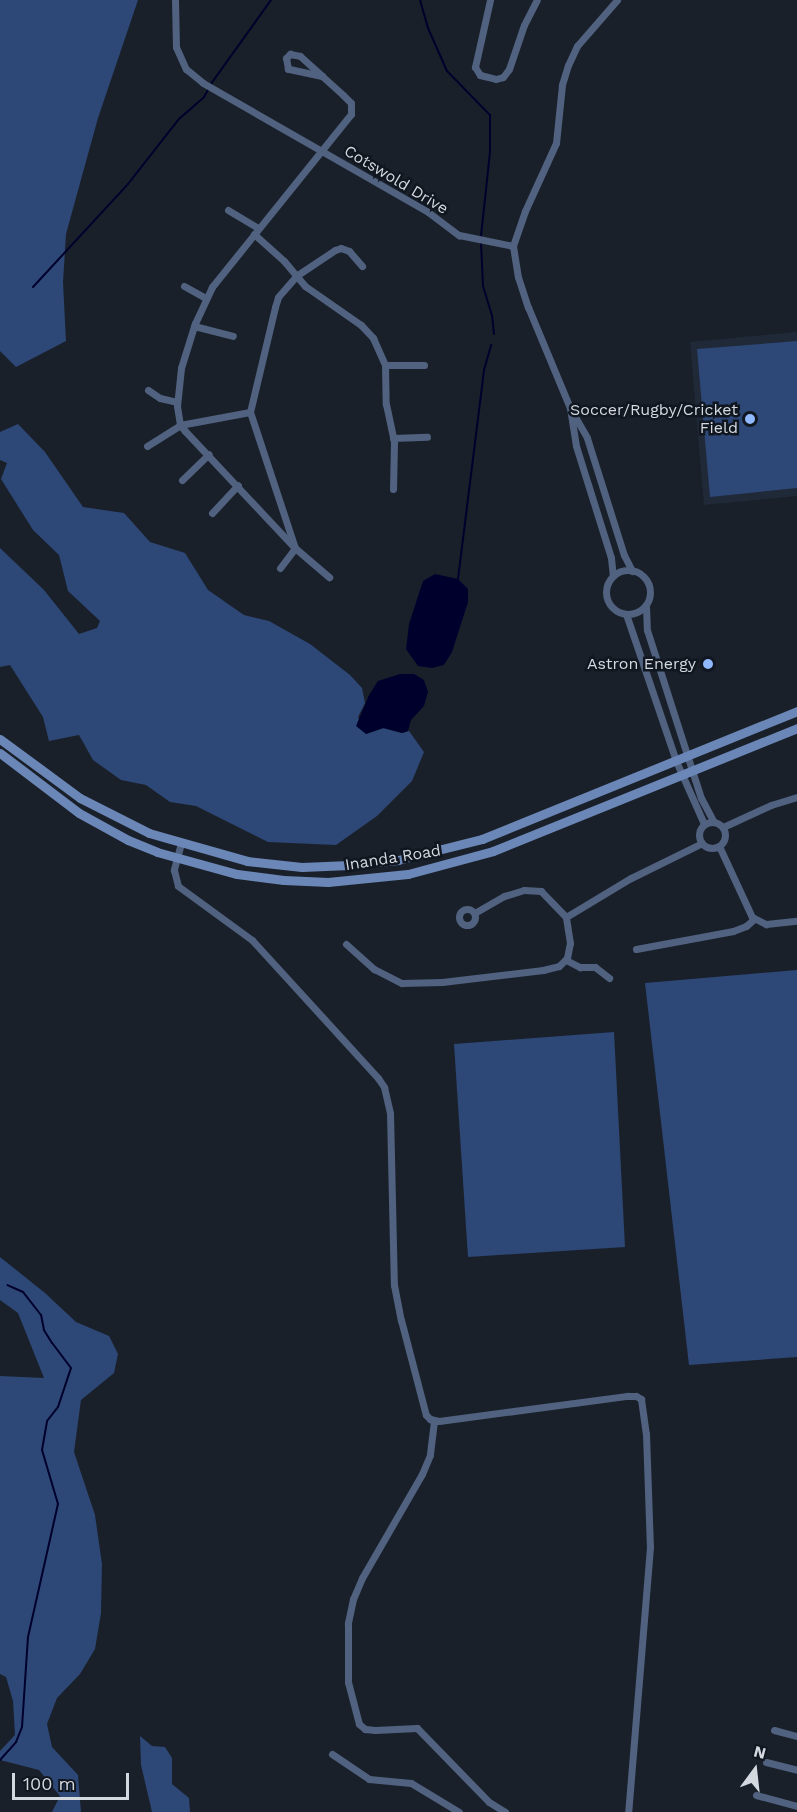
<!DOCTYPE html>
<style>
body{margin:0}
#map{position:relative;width:797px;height:1812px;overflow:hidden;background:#1a202a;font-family:"Work Sans",sans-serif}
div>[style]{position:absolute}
.built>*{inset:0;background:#202938}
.green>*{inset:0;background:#2d4776}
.water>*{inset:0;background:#00002c}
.stream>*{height:2px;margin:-1px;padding:0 1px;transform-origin:1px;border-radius:1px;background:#00002c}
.street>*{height:7px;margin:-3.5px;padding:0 3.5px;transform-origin:3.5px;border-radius:3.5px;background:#506280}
.street>.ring{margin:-3.5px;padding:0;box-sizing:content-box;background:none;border:7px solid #506280;border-radius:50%}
.secondary>*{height:9px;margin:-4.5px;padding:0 4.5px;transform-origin:4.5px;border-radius:4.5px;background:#6b87b7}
.dots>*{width:16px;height:16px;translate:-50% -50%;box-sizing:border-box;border:3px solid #111720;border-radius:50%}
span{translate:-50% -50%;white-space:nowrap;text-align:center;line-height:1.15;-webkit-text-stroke:5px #111720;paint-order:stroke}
.street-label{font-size:16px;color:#d4d8df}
.poi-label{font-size:16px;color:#d4d8df}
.right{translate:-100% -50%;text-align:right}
.north{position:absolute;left:725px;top:1740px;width:60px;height:60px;-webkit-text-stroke:4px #111720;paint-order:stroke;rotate:15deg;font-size:16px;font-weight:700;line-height:24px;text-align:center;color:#d4d8df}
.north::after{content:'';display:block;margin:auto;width:21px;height:27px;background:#d4d8df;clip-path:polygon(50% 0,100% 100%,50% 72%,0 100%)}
.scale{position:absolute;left:12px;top:1773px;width:117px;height:27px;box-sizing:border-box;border:3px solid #d4d8df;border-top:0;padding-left:8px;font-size:18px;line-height:21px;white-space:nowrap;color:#d4d8df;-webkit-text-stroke:4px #111720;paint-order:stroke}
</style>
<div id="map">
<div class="built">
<div style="clip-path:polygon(797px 332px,797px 496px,704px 505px,690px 342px)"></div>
</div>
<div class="green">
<div style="clip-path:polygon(0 0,138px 0,98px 118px,66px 234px,63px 282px,66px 341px,16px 367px,0 351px)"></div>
<div style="clip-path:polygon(797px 341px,797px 488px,710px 497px,697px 349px)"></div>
<div style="clip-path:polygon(18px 424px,45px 452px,83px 507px,124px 513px,150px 542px,185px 553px,208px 590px,244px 615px,269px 621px,310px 644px,350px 675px,362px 688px,365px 703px,358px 717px,366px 734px,384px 728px,402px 733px,409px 731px,424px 752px,412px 781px,377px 816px,336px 845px,268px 842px,196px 806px,170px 802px,146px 785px,121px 780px,93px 760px,79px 735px,49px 741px,43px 717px,10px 665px,0 667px,0 548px,44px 590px,79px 634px,97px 628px,100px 621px,68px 591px,59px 555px,33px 530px,1px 479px,7px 463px,0 460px,0 432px)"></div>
<div style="clip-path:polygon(797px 970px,797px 1357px,689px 1365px,645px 983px)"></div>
<div style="clip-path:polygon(614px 1032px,625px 1247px,468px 1257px,454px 1044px)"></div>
<div style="clip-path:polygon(0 1257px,45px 1293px,76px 1322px,109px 1336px,118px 1354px,114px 1373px,81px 1400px,74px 1452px,95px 1515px,102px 1564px,101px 1613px,95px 1649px,80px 1674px,57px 1698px,47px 1724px,52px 1747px,78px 1775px,81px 1812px,52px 1812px,60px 1796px,39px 1770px,0 1760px,0 1751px,15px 1735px,13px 1701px,6px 1677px,0 1674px,0 1376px,44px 1378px,18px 1313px,0 1300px)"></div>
<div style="clip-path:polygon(140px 1736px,152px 1746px,165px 1747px,172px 1758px,172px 1784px,189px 1798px,190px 1812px,152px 1812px,141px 1765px)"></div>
</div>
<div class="water">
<div style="clip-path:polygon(435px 574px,458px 579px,468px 589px,468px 602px,452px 652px,444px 665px,432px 668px,418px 666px,406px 649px,409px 624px,423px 581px)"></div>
<div style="clip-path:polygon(400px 674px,414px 674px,424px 680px,428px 692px,424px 706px,411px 720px,408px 731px,402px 733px,383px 728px,366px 734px,356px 726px,369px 695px,378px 681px)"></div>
</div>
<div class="stream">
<div style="left:420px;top:0;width:29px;rotate:74deg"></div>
<div style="left:428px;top:28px;width:47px;rotate:66.2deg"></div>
<div style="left:447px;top:71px;width:62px;rotate:45.7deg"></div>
<div style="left:490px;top:115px;width:37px;rotate:90deg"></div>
<div style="left:490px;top:152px;width:84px;rotate:96.1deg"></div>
<div style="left:481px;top:242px;width:44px;rotate:87.4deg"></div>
<div style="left:483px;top:286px;width:30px;rotate:73deg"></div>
<div style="left:492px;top:315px;width:19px;rotate:84deg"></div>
<div style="left:33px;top:287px;width:140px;rotate:-47.3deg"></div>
<div style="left:128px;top:184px;width:83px;rotate:-51.9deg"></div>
<div style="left:179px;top:119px;width:33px;rotate:-41deg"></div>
<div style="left:204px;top:97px;width:18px;rotate:-61deg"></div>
<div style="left:213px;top:81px;width:100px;rotate:-54.4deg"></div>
<div style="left:458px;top:579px;width:211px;rotate:-82.9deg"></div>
<div style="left:484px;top:370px;width:26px;rotate:-74deg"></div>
<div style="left:0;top:1760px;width:24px;rotate:-48deg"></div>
<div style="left:16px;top:1742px;width:16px;rotate:-68deg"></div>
<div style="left:22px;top:1727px;width:90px;rotate:-86.2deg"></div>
<div style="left:28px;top:1637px;width:136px;rotate:-77.3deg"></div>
<div style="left:58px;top:1504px;width:56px;rotate:-106.5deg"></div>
<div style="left:42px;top:1450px;width:29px;rotate:-80deg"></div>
<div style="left:47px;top:1421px;width:18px;rotate:-52deg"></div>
<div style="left:58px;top:1407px;width:41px;rotate:-71.6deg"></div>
<div style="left:71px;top:1368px;width:31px;rotate:-127deg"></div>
<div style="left:52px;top:1343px;width:15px;rotate:-122deg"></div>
<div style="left:44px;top:1330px;width:15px;rotate:-101deg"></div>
<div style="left:41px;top:1315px;width:29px;rotate:-128deg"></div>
<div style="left:23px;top:1292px;width:17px;rotate:-156deg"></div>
</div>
<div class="street">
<div style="left:175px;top:0;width:47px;rotate:88.8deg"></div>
<div style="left:176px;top:47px;width:24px;rotate:66deg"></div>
<div style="left:186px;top:69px;width:22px;rotate:39deg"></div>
<div style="left:203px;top:83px;width:259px;rotate:29.8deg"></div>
<div style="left:428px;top:212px;width:39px;rotate:37deg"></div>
<div style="left:459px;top:235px;width:55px;rotate:11.5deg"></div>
<div style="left:490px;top:0;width:69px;rotate:102.6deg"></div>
<div style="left:475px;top:67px;width:9px;rotate:58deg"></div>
<div style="left:480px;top:75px;width:16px;rotate:14deg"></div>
<div style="left:496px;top:79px;width:7px;rotate:-16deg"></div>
<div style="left:503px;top:77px;width:10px;rotate:-53deg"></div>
<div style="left:509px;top:69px;width:46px;rotate:-71.2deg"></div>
<div style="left:524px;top:25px;width:28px;rotate:-63deg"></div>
<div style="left:617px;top:0;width:61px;rotate:131deg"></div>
<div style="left:577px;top:46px;width:21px;rotate:115deg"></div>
<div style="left:568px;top:65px;width:21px;rotate:107deg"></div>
<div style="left:562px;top:85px;width:58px;rotate:95.9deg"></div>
<div style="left:556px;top:143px;width:75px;rotate:114.5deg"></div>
<div style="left:525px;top:211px;width:37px;rotate:109deg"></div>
<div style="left:513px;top:246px;width:31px;rotate:81deg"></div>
<div style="left:518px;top:277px;width:32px;rotate:72deg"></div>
<div style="left:528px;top:307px;width:109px;rotate:67.4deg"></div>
<div style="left:570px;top:408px;width:34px;rotate:60deg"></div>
<div style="left:587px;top:438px;width:123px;rotate:72.5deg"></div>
<div style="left:624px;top:555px;width:18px;rotate:63deg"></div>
<div style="left:322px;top:76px;width:35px;rotate:-168deg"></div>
<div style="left:288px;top:69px;width:11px;rotate:-100deg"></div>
<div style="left:286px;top:58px;width:6px;rotate:-45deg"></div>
<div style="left:290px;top:54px;width:10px;rotate:11deg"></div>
<div style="left:300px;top:56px;width:30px;rotate:42deg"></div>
<div style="left:322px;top:76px;width:28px;rotate:42deg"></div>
<div style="left:343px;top:95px;width:11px;rotate:45deg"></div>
<div style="left:351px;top:103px;width:11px;rotate:90deg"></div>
<div style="left:351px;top:114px;width:222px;rotate:128.8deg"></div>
<div style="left:212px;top:287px;width:40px;rotate:115deg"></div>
<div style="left:195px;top:323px;width:47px;rotate:107.3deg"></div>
<div style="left:181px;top:368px;width:38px;rotate:96deg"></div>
<div style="left:177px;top:406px;width:19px;rotate:81deg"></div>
<div style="left:180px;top:425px;width:8px;rotate:50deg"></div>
<div style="left:185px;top:431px;width:161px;rotate:46.8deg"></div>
<div style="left:295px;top:548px;width:45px;rotate:40.5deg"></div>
<div style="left:228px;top:210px;width:35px;rotate:31deg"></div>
<div style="left:254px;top:234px;width:40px;rotate:42deg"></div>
<div style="left:284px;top:261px;width:33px;rotate:50deg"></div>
<div style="left:305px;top:286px;width:68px;rotate:34.9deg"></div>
<div style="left:361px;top:325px;width:18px;rotate:47deg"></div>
<div style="left:373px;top:338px;width:30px;rotate:66deg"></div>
<div style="left:385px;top:365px;width:39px;rotate:89deg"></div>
<div style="left:386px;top:404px;width:39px;rotate:78deg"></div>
<div style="left:394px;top:442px;width:47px;rotate:91.2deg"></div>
<div style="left:184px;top:286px;width:25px;rotate:29deg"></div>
<div style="left:194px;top:326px;width:40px;rotate:14.4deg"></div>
<div style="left:385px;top:365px;width:39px"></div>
<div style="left:148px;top:390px;width:14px;rotate:34deg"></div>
<div style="left:160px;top:398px;width:17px;rotate:13deg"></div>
<div style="left:570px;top:408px;width:38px;rotate:81deg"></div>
<div style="left:576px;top:446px;width:117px;rotate:72.6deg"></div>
<div style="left:611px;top:558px;width:18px;rotate:84deg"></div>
<div style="left:393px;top:438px;width:34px;rotate:-2deg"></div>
<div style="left:147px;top:446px;width:39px;rotate:-32deg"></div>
<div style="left:180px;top:425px;width:71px;rotate:-10.5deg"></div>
<div style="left:182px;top:480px;width:37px;rotate:-44deg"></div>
<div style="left:212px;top:513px;width:38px;rotate:-47deg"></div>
<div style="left:280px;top:568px;width:25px;rotate:-53deg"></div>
<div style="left:295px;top:548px;width:143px;rotate:-108.3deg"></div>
<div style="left:250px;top:412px;width:108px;rotate:-76.6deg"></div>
<div style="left:275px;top:307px;width:10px;rotate:-73deg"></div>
<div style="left:278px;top:297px;width:28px;rotate:-49deg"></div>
<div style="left:296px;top:276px;width:47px;rotate:-33.7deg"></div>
<div style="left:335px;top:250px;width:6px;rotate:-18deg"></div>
<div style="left:341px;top:248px;width:9px;rotate:21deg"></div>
<div style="left:349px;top:251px;width:20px;rotate:49deg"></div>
<div class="ring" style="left:606px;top:570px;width:37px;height:37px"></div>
<div style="left:646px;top:605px;width:25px;rotate:88deg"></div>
<div style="left:647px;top:630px;width:176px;rotate:72.2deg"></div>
<div style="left:701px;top:798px;width:26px;rotate:62deg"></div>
<div style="left:626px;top:614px;width:155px;rotate:71.2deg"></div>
<div style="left:676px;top:761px;width:69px;rotate:66deg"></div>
<div class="ring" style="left:699px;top:822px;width:19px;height:19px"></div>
<div style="left:723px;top:827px;width:53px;rotate:-24.6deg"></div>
<div style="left:771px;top:805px;width:27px;rotate:-17deg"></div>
<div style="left:181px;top:843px;width:28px;rotate:105deg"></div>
<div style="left:174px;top:870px;width:16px;rotate:76deg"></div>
<div style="left:178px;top:886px;width:92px;rotate:36.1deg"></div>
<div style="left:252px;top:940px;width:187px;rotate:47.6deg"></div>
<div style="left:378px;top:1078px;width:11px;rotate:56deg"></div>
<div style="left:384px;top:1087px;width:27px;rotate:77deg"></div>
<div style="left:390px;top:1113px;width:172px;rotate:88.7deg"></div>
<div style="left:394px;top:1285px;width:36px;rotate:79deg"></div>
<div style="left:401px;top:1320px;width:98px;rotate:75.3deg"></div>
<div style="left:426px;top:1415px;width:6px;rotate:45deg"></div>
<div style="left:430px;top:1419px;width:9px;rotate:13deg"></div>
<div style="left:439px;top:1421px;width:190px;rotate:-7.6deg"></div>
<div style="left:627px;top:1396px;width:9px"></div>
<div style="left:636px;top:1396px;width:6px;rotate:31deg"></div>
<div style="left:641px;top:1399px;width:35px;rotate:82deg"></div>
<div style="left:646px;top:1434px;width:113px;rotate:88deg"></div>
<div style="left:650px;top:1547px;width:266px;rotate:94.7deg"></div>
<div style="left:719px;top:846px;width:78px;rotate:65.1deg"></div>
<div style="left:752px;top:917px;width:16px;rotate:27deg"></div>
<div style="left:766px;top:924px;width:31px;rotate:-6deg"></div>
<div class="ring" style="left:459px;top:909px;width:9px;height:9px"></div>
<div style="left:566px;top:917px;width:76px;rotate:-31deg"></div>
<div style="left:631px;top:878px;width:79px;rotate:-26.2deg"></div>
<div style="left:346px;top:944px;width:38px;rotate:42deg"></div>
<div style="left:374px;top:969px;width:31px;rotate:27deg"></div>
<div style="left:402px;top:983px;width:40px;rotate:-1.4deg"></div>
<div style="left:442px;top:982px;width:102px;rotate:-6.8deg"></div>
<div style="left:543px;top:970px;width:16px;rotate:-14deg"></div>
<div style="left:559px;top:966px;width:11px;rotate:-45deg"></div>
<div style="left:567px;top:958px;width:15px;rotate:-79deg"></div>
<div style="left:570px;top:943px;width:26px;rotate:-99deg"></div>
<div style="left:566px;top:917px;width:36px;rotate:-134deg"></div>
<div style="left:541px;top:891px;width:17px;rotate:-177deg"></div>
<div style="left:524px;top:890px;width:21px;rotate:163deg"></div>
<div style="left:504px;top:896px;width:34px;rotate:150deg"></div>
<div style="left:636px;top:949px;width:99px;rotate:-10.5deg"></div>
<div style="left:733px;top:931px;width:14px;rotate:-21deg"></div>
<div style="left:746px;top:926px;width:11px;rotate:-41deg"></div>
<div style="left:566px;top:960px;width:16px;rotate:27deg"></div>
<div style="left:580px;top:967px;width:15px"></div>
<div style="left:595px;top:967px;width:18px;rotate:38deg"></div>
<div style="left:434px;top:1421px;width:34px;rotate:97deg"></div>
<div style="left:430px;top:1455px;width:21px;rotate:113deg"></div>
<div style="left:422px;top:1474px;width:120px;rotate:120deg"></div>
<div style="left:362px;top:1578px;width:23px;rotate:113deg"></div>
<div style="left:353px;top:1599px;width:25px;rotate:102deg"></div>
<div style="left:348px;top:1623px;width:59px;rotate:90deg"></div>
<div style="left:348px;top:1682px;width:43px;rotate:75.3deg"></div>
<div style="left:359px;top:1724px;width:8px;rotate:40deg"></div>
<div style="left:365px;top:1729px;width:10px;rotate:6deg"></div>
<div style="left:375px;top:1730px;width:42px;rotate:-2.7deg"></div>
<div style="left:417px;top:1728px;width:103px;rotate:45.8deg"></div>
<div style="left:489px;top:1802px;width:19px;rotate:32deg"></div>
<div style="left:774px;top:1730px;width:24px;rotate:15deg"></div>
<div style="left:332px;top:1754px;width:45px;rotate:34deg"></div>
<div style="left:369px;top:1779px;width:42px;rotate:5.4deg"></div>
<div style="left:411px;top:1783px;width:56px;rotate:31.1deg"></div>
<div style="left:766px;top:1762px;width:32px;rotate:14deg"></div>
<div style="left:756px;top:1795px;width:42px;rotate:15deg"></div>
</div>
<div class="secondary">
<div style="left:0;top:739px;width:99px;rotate:36.4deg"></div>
<div style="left:80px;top:798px;width:77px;rotate:26.9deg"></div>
<div style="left:149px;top:833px;width:102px;rotate:15.9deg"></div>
<div style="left:247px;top:861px;width:55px;rotate:6.2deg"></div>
<div style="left:302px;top:867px;width:47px;rotate:-2.4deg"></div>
<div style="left:349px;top:865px;width:49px;rotate:-5.8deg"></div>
<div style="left:398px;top:860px;width:87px;rotate:-14deg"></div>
<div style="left:482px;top:839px;width:340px;rotate:-22.1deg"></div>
<div style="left:0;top:753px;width:99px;rotate:37.2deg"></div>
<div style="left:79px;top:813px;width:56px;rotate:28.9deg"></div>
<div style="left:128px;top:840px;width:31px;rotate:22deg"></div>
<div style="left:157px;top:852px;width:83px;rotate:15.4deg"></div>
<div style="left:237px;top:874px;width:47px;rotate:7.3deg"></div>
<div style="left:284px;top:880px;width:44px;rotate:2.6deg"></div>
<div style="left:328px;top:882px;width:80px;rotate:-5.7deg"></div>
<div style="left:408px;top:874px;width:88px;rotate:-15.1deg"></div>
<div style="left:493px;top:851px;width:328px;rotate:-22deg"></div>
</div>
<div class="dots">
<div style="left:750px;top:419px;background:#90b8fd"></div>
<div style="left:708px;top:664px;background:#90b8fd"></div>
</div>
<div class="street-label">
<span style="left:396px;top:180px;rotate:31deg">Cotswold Drive</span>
<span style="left:393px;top:858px;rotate:-9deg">Inanda Road</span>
</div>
<div class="poi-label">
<span class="right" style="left:738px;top:419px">Soccer/Rugby/Cricket<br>Field</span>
<span class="right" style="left:696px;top:664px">Astron Energy</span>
</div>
<div class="north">N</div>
<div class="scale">100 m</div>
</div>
